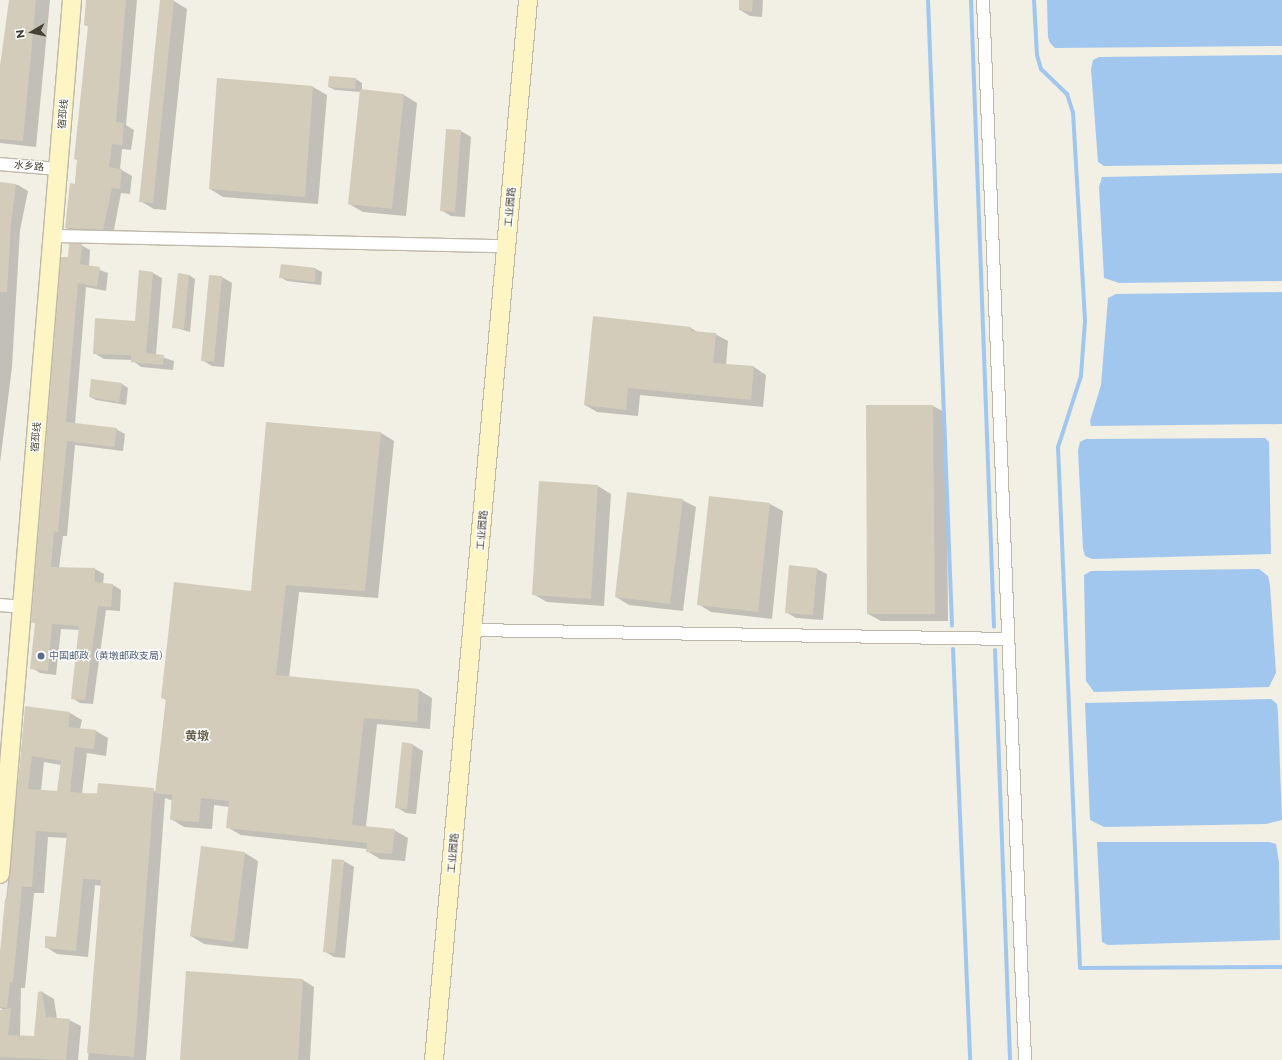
<!DOCTYPE html>
<meta charset="utf-8">
<style>
body{margin:0}
#map{position:relative;width:1282px;height:1060px;overflow:hidden;background:#f2efe5;font-family:Montserrat,"Noto Sans SC",sans-serif}
div>[style]{position:absolute}
.water>*{inset:0;background:#a2c7ee}
.shadow>*{inset:0;background:#0003}
.stream>*{height:4px;margin:-2px;padding:0 2px;transform-origin:2px;border-radius:2px;background:#a2c7ee}
.building>*{inset:0;background:#d3ccbb}
.roads{filter:drop-shadow(1px 0 #bdb8a8) drop-shadow(-1px 0 #bdb8a8) drop-shadow(0 1px #bdb8a8) drop-shadow(0 -1px #bdb8a8)}
.street>*{height:12px;margin:-6px;padding:0 6px;transform-origin:6px;border-radius:6px;background:#fff}
.secondary>*{height:18px;margin:-9px;padding:0 9px;transform-origin:9px;border-radius:9px;background:#fdf5c4}
.dots>*{width:11px;height:11px;translate:-50% -50%;box-sizing:border-box;border:2px solid #fff;border-radius:50%}
span{translate:-50% -50%;white-space:nowrap;text-align:center;line-height:1.15;-webkit-text-stroke:3px #fff;paint-order:stroke}
.street-label{font-size:10px;color:#444035}
.service-label{font-size:10px;color:#4e5e75}
.left{translate:0 -50%;text-align:left}
.quarter-label{font-size:12px;color:#675f4c;font-weight:700}
.north{position:absolute;left:12px;top:12px;width:40px;height:40px;-webkit-text-stroke:3px #fff;paint-order:stroke;rotate:261deg;font-size:11px;font-weight:700;line-height:16px;text-align:center;color:#444035}
.north::after{content:'';display:block;margin:auto;width:14px;height:18px;background:#444035;clip-path:polygon(50% 0,100% 100%,50% 72%,0 100%)}
</style>
<div id="map">
<div class="water">
<div style="clip-path:polygon(1047px 0,1282px 0,1282px 46px,1055px 48px,1050px 43px,1048px 37px)"></div>
<div style="clip-path:polygon(1282px 55px,1282px 164px,1104px 166px,1098px 162px,1091px 69px,1093px 60px,1099px 57px)"></div>
<div style="clip-path:polygon(1282px 173px,1282px 281px,1119px 283px,1104px 278px,1099px 187px,1102px 177px)"></div>
<div style="clip-path:polygon(1282px 292px,1282px 424px,1091px 426px,1090px 421px,1101px 385px,1108px 298px,1116px 294px)"></div>
<div style="clip-path:polygon(1265px 438px,1269px 442px,1271px 554px,1092px 559px,1085px 556px,1083px 549px,1078px 450px,1080px 442px,1086px 439px)"></div>
<div style="clip-path:polygon(1259px 569px,1268px 576px,1270px 585px,1276px 673px,1269px 687px,1094px 692px,1086px 681px,1084px 575px,1091px 571px)"></div>
<div style="clip-path:polygon(1271px 699px,1277px 704px,1278px 713px,1282px 820px,1266px 824px,1104px 827px,1090px 820px,1085px 703px)"></div>
<div style="clip-path:polygon(1097px 842px,1269px 842px,1276px 844px,1279px 862px,1280px 940px,1108px 945px,1102px 942px)"></div>
</div>
<div class="shadow">
<div style="clip-path:polygon(10px 0,50px 0,36px 147px,0 143px,0 79px)"></div>
<div style="clip-path:polygon(87px 0,137px 0,126px 125px,134px 130px,131px 150px,122px 149px,120px 169px,132px 176px,130px 194px,121px 193px,113px 235px,76px 233px,66px 228px,75px 185px,89px 27px,85px 25px)"></div>
<div style="clip-path:polygon(161px 0,174px 1px,187px 9px,166px 210px,154px 209px,140px 201px)"></div>
<div style="clip-path:polygon(740px 0,763px 0,762px 17px,750px 16px,740px 10px)"></div>
<div style="clip-path:polygon(330px 77px,356px 79px,362px 83px,362px 91px,404px 95px,417px 103px,406px 216px,363px 212px,349px 204px,361px 92px,335px 90px,329px 87px)"></div>
<div style="clip-path:polygon(218px 79px,313px 87px,327px 95px,318px 204px,223px 197px,210px 189px)"></div>
<div style="clip-path:polygon(461px 131px,471px 137px,465px 217px,451px 216px,441px 210px)"></div>
<div style="clip-path:polygon(0 183px,18px 185px,28px 191px,20px 230px,12px 367px,0 463px)"></div>
<div style="clip-path:polygon(81px 245px,90px 250px,89px 266px,108px 273px,106px 291px,86px 287px,75px 424px,116px 429px,125px 434px,123px 451px,75px 445px,67px 536px,63px 536px,59px 568px,95px 569px,104px 574px,103px 584px,113px 585px,121px 590px,120px 611px,106px 610px,93px 704px,80px 703px,72px 698px,80px 630px,61px 629px,56px 675px,40px 673px,32px 668px,36px 624px,32px 622px,69px 258px)"></div>
<div style="clip-path:polygon(316px 269px,322px 272px,321px 285px,287px 281px,280px 277px)"></div>
<div style="clip-path:polygon(153px 273px,162px 278px,156px 355px,174px 361px,173px 370px,141px 367px,132px 360px,104px 359px,94px 353px,136px 322px)"></div>
<div style="clip-path:polygon(189px 275px,195px 279px,190px 332px,173px 327px)"></div>
<div style="clip-path:polygon(222px 277px,232px 283px,224px 367px,212px 366px,202px 360px)"></div>
<div style="clip-path:polygon(594px 317px,691px 328px,699px 333px,715px 334px,728px 341px,726px 365px,754px 367px,766px 375px,763px 407px,640px 395px,638px 416px,597px 412px,585px 405px)"></div>
<div style="clip-path:polygon(122px 384px,128px 388px,126px 405px,96px 400px,90px 397px)"></div>
<div style="clip-path:polygon(933px 406px,946px 413px,948px 621px,881px 621px,868px 614px)"></div>
<div style="clip-path:polygon(evenodd,381px 433px,394px 441px,378px 598px,299px 592px,289px 678px,419px 690px,432px 698px,430px 729px,377px 724px,366px 827px,394px 830px,408px 838px,405px 861px,380px 859px,367px 851px,367px 849px,241px 835px,227px 827px,229px 807px,214px 805px,212px 829px,184px 827px,171px 819px,173px 801px,165px 798px,146px 1060px,88px 1060px,102px 886px,95px 885px,88px 957px,57px 954px,46px 947px,57px 938px,67px 838px,48px 837px,44px 893px,34px 893px,25px 988px,21px 988px,20px 1037px,35px 1037px,42px 992px,54px 999px,57px 1019px,69px 1020px,81px 1026px,78px 1060px,0 1060px,0 1021px,4px 1010px,0 1008px,0 958px,26px 708px,70px 713px,82px 720px,80px 729px,96px 731px,108px 738px,106px 756px,87px 753px,82px 794px,156px 791px,166px 700px,162px 698px,252px 592px,381px 433px,44px 762px,61px 765px,58px 792px,41px 791px,44px 762px)"></div>
<div style="clip-path:polygon(598px 486px,611px 494px,604px 606px,547px 602px,533px 594px)"></div>
<div style="clip-path:polygon(682px 500px,696px 507px,683px 611px,629px 605px,616px 597px)"></div>
<div style="clip-path:polygon(770px 504px,783px 511px,772px 619px,711px 612px,698px 604px)"></div>
<div style="clip-path:polygon(817px 569px,827px 574px,823px 620px,796px 618px,786px 612px)"></div>
<div style="clip-path:polygon(403px 744px,413px 745px,423px 751px,416px 814px,406px 813px,396px 807px)"></div>
<div style="clip-path:polygon(245px 853px,258px 861px,248px 949px,204px 944px,191px 936px)"></div>
<div style="clip-path:polygon(344px 861px,354px 867px,345px 958px,334px 957px,324px 951px)"></div>
<div style="clip-path:polygon(303px 980px,314px 987px,310px 1060px,181px 1060px)"></div>
</div>
<div class="stream">
<div style="left:928px;top:0;width:626px;rotate:87.8deg"></div>
<div style="left:971px;top:0;width:627px;rotate:87.9deg"></div>
<div style="left:1034px;top:0;width:55px;rotate:86.9deg"></div>
<div style="left:1037px;top:55px;width:15px;rotate:74deg"></div>
<div style="left:1041px;top:69px;width:36px;rotate:44deg"></div>
<div style="left:1067px;top:94px;width:19px;rotate:72deg"></div>
<div style="left:1073px;top:112px;width:209px;rotate:86.7deg"></div>
<div style="left:1085px;top:321px;width:55px;rotate:94.2deg"></div>
<div style="left:1081px;top:376px;width:75px;rotate:107.9deg"></div>
<div style="left:1058px;top:447px;width:521px;rotate:87.58deg"></div>
<div style="left:1080px;top:968px;width:202px;rotate:-0.3deg"></div>
<div style="left:953px;top:649px;width:411px;rotate:87.6deg"></div>
<div style="left:995px;top:650px;width:410px;rotate:87.9deg"></div>
</div>
<div class="building">
<div style="clip-path:polygon(9px 0,36px 0,23px 141px,0 139px,0 66px)"></div>
<div style="clip-path:polygon(86px 0,126px 0,116px 122px,124px 123px,122px 145px,112px 144px,109px 167px,122px 169px,120px 189px,112px 188px,103px 230px,65px 228px,70px 183px,75px 184px,77px 160px,74px 159px,88px 26px,84px 25px)"></div>
<div style="clip-path:polygon(160px 0,174px 0,153px 203px,139px 202px)"></div>
<div style="clip-path:polygon(739px 0,753px 0,752px 12px,739px 10px)"></div>
<div style="clip-path:polygon(329px 76px,356px 78px,355px 89px,328px 87px)"></div>
<div style="clip-path:polygon(217px 78px,313px 86px,305px 197px,209px 189px)"></div>
<div style="clip-path:polygon(360px 89px,404px 94px,392px 209px,348px 204px)"></div>
<div style="clip-path:polygon(446px 129px,461px 130px,455px 212px,440px 211px)"></div>
<div style="clip-path:polygon(0 182px,16px 184px,11px 224px,7px 292px,0 292px)"></div>
<div style="clip-path:polygon(69px 244px,82px 244px,80px 264px,100px 267px,97px 287px,78px 283px,66px 422px,117px 428px,114px 447px,67px 441px,58px 532px,54px 531px,51px 567px,95px 568px,95px 582px,113px 584px,111px 607px,98px 606px,85px 700px,71px 699px,79px 626px,52px 624px,48px 671px,30px 669px,35px 623px,31px 623px,61px 257px,68px 257px)"></div>
<div style="clip-path:polygon(281px 264px,316px 268px,315px 282px,279px 278px)"></div>
<div style="clip-path:polygon(139px 270px,153px 272px,146px 353px,164px 355px,163px 365px,131px 362px,131px 355px,93px 354px,95px 318px,135px 321px)"></div>
<div style="clip-path:polygon(178px 273px,189px 275px,184px 329px,172px 328px)"></div>
<div style="clip-path:polygon(209px 275px,222px 276px,214px 362px,201px 361px)"></div>
<div style="clip-path:polygon(593px 316px,691px 327px,691px 331px,716px 333px,713px 363px,754px 366px,751px 400px,628px 388px,626px 410px,584px 405px)"></div>
<div style="clip-path:polygon(91px 379px,122px 383px,119px 402px,89px 397px)"></div>
<div style="clip-path:polygon(866px 405px,933px 405px,935px 614px,867px 614px)"></div>
<div style="clip-path:polygon(266px 422px,381px 432px,365px 591px,286px 585px,276px 675px,419px 689px,417px 722px,364px 718px,352px 825px,395px 829px,392px 854px,366px 852px,367px 843px,226px 828px,229px 801px,201px 798px,199px 822px,170px 820px,172px 795px,155px 793px,166px 699px,161px 698px,174px 582px,251px 591px)"></div>
<div style="clip-path:polygon(539px 481px,598px 485px,591px 599px,532px 595px)"></div>
<div style="clip-path:polygon(627px 492px,683px 499px,670px 604px,615px 597px)"></div>
<div style="clip-path:polygon(709px 496px,770px 503px,758px 612px,697px 605px)"></div>
<div style="clip-path:polygon(789px 565px,817px 568px,813px 615px,785px 613px)"></div>
<div style="clip-path:polygon(evenodd,25px 706px,70px 712px,68px 727px,96px 730px,94px 749px,75px 747px,70px 792px,97px 794px,98px 783px,154px 788px,134px 1057px,87px 1053px,101px 880px,83px 879px,76px 951px,45px 948px,45px 936px,56px 937px,67px 833px,36px 831px,32px 887px,22px 887px,13px 982px,10px 982px,7px 1008px,0 1007px,0 952px,5px 899px,7px 899px,10px 875px,25px 706px,32px 756px,61px 761px,57px 791px,28px 789px,32px 756px)"></div>
<div style="clip-path:polygon(402px 742px,413px 744px,407px 809px,395px 808px)"></div>
<div style="clip-path:polygon(201px 846px,245px 852px,234px 942px,190px 936px)"></div>
<div style="clip-path:polygon(332px 859px,344px 860px,335px 953px,323px 952px)"></div>
<div style="clip-path:polygon(186px 971px,303px 979px,298px 1060px,180px 1060px)"></div>
<div style="clip-path:polygon(42px 991px,46px 1017px,70px 1019px,66px 1060px,0 1057px,0 1010px,11px 1008px,8px 1035px,34px 1036px,38px 992px)"></div>
</div>
<div class="roads">
<div class="street">
<div style="left:983px;top:0;width:1061px;rotate:87.73deg"></div>
<div style="left:0;top:164px;width:58px;rotate:4.9deg"></div>
<div style="left:53px;top:236px;width:454px;rotate:1.3deg"></div>
<div style="left:0;top:605px;width:22px;rotate:5deg"></div>
<div style="left:473px;top:630px;width:535px;rotate:0.96deg"></div>
</div>
<div class="secondary">
<div style="left:0;top:874px;width:877px;rotate:-85.29deg"></div>
<div style="left:434px;top:1060px;width:1064px;rotate:-84.93deg"></div>
</div>
</div>
<div class="dots">
<div style="left:41px;top:656px;background:#5c6f8a"></div>
</div>
<div class="street-label">
<span style="left:63px;top:114px;rotate:-85deg">宿邳线</span>
<span style="left:29px;top:166px;rotate:5deg">水乡路</span>
<span style="left:510px;top:207px;rotate:-85deg">工业园路</span>
<span style="left:36px;top:437px;rotate:-85deg">宿邳线</span>
<span style="left:482px;top:530px;rotate:-85deg">工业园路</span>
<span style="left:453px;top:853px;rotate:-85deg">工业园路</span>
</div>
<div class="service-label">
<span class="left" style="left:49px;top:656px">中国邮政（黄墩邮政支局）</span>
</div>
<div class="quarter-label">
<span style="left:197px;top:736px">黄墩</span>
</div>
<div class="north">N</div>
</div>
